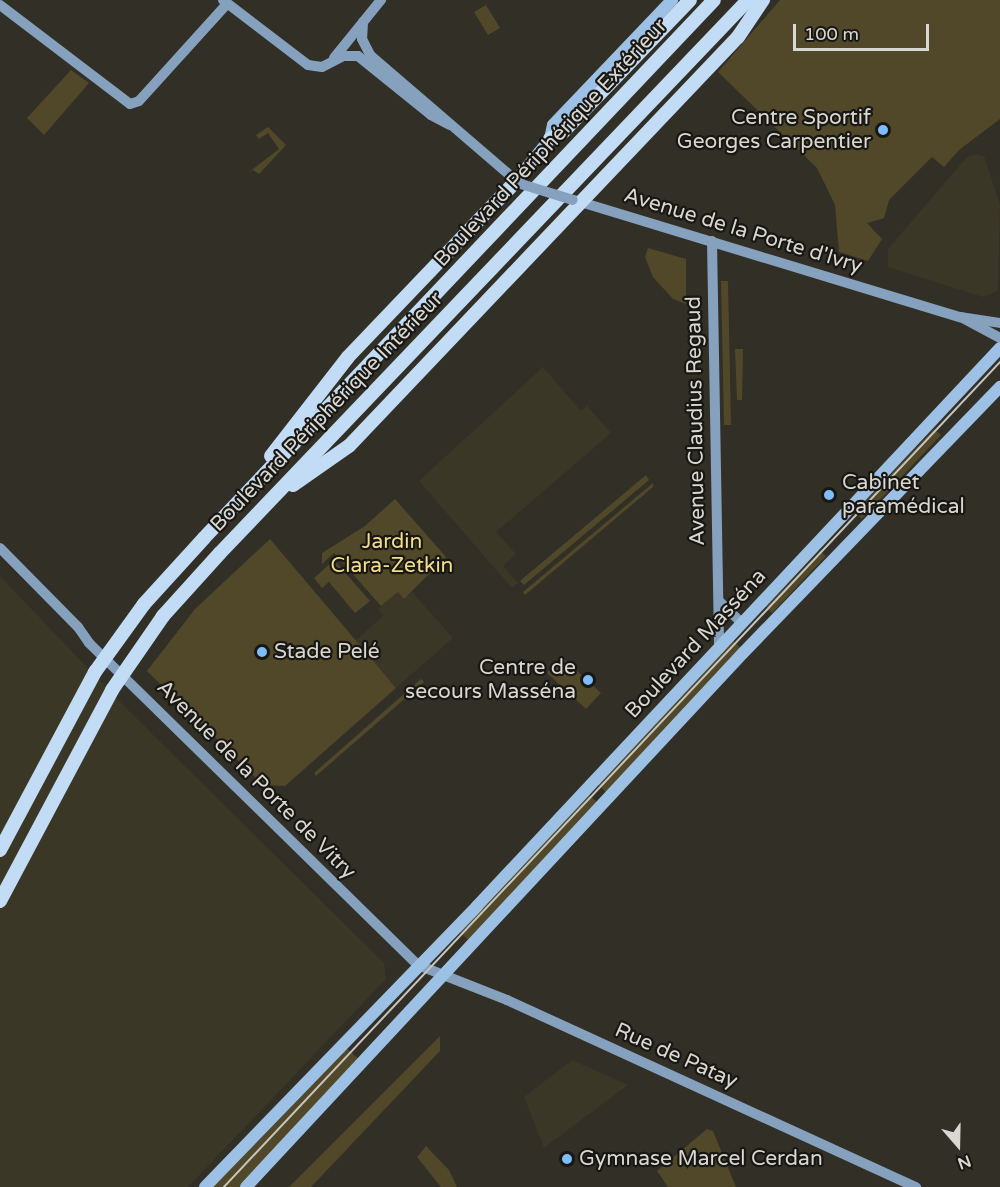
<!DOCTYPE html>
<meta charset="utf-8">
<style>
body{margin:0}
#map{position:relative;width:1000px;height:1187px;overflow:hidden;background:#312f26;font-family:"Varela Round",sans-serif}
div>[style]{position:absolute}
.built>*{inset:0;background:#3b3727}
.green>*{inset:0;background:#51482a}
.secondary>*{height:10px;margin:-5px;padding:0 5px;transform-origin:5px;border-radius:5px;background:#85a1bd}
.primary>*{height:12px;margin:-6px;padding:0 6px;transform-origin:6px;border-radius:6px;background:#9dc1e5}
.highway>*{height:14px;margin:-7px;padding:0 7px;transform-origin:7px;border-radius:7px;background:#c2dcf6}
.tram>*{height:1.5px;margin:-0.75px;padding:0 0.75px;transform-origin:0.75px;border-radius:0.75px;background:#c6c4be}
.secondary-bridge>*{height:10px;margin:-5px;padding:0 5px;transform-origin:5px;border-radius:5px;background:#85a1bd}
.highway-bridge>*{height:14px;margin:-7px;padding:0 7px;transform-origin:7px;border-radius:7px;background:#c2dcf6}
.dots>*{width:16px;height:16px;translate:-50% -50%;box-sizing:border-box;border:3px solid #181713;border-radius:50%}
span{translate:-50% -50%;white-space:nowrap;text-align:center;line-height:1.15;-webkit-text-stroke:4.5px #181713;paint-order:stroke}
.poi-label{font-size:21px;color:#d9d7d1}
.right{translate:-100% -50%;text-align:right}
.left{translate:0 -50%;text-align:left}
.street-label{font-size:21px;color:#d9d7d1}
.park-label{font-size:21px;color:#f4dc89}
.north{position:absolute;left:928px;top:1115px;width:60px;height:60px;-webkit-text-stroke:4px #181713;paint-order:stroke;rotate:160deg;font-size:16px;font-weight:700;line-height:24px;text-align:center;color:#d9d7d1}
.north::after{content:'';display:block;margin:auto;width:21px;height:27px;background:#d9d7d1;clip-path:polygon(50% 0,100% 100%,50% 72%,0 100%)}
.scale{position:absolute;left:793px;top:24px;width:136px;height:27px;box-sizing:border-box;border:3px solid #d9d7d1;border-top:0;padding-left:8px;font-size:18px;line-height:21px;white-space:nowrap;color:#d9d7d1;-webkit-text-stroke:4px #181713;paint-order:stroke}
</style>
<div id="map">
<div class="built">
<div style="clip-path:polygon(976px 154px,984px 156px,1000px 205px,998px 291px,983px 297px,888px 267px,888px 249px,967px 157px)"></div>
<div style="clip-path:polygon(543px 367px,581px 411px,587px 406px,611px 433px,496px 532px,516px 554px,503px 566px,518px 583px,512px 588px,419px 481px)"></div>
<div style="clip-path:polygon(0 576px,124px 706px,384px 963px,386px 979px,188px 1187px,0 1187px)"></div>
<div style="clip-path:polygon(398px 592px,404px 598px,412px 592px,453px 638px,396px 688px,355px 641px,383px 616px,378px 609px)"></div>
<div style="clip-path:polygon(572px 1060px,628px 1085px,544px 1148px,524px 1097px)"></div>
</div>
<div class="green">
<div style="clip-path:polygon(780px 0,1000px 0,1000px 119px,959px 150px,944px 167px,932px 157px,889px 200px,884px 218px,867px 223px,882px 239px,868px 261px,839px 252px,835px 205px,817px 168px,718px 72px)"></div>
<div style="clip-path:polygon(486px 5px,500px 28px,488px 35px,474px 12px)"></div>
<div style="clip-path:polygon(71px 70px,89px 83px,44px 135px,27px 118px)"></div>
<div style="clip-path:polygon(268px 127px,286px 145px,259px 174px,253px 170px,248px 173px,279px 149px,268px 133px,259px 139px,256px 135px)"></div>
<div style="clip-path:polygon(648px 248px,686px 259px,686px 304px,673px 299px,653px 277px,645px 257px)"></div>
<div style="clip-path:polygon(721px 281px,728px 281px,731px 425px,724px 425px)"></div>
<div style="clip-path:polygon(735px 349px,743px 349px,742px 400px,737px 400px)"></div>
<div style="clip-path:polygon(934px 429px,941px 435px,862px 519px,855px 512px)"></div>
<div style="clip-path:polygon(646px 475px,649px 480px,524px 585px,520px 581px)"></div>
<div style="clip-path:polygon(653px 483px,653px 487px,525px 595px,523px 592px)"></div>
<div style="clip-path:polygon(395px 499px,446px 557px,404px 599px,398px 592px,381px 606px,334px 553px,322px 564px,322px 553px,365px 526px)"></div>
<div style="clip-path:polygon(270px 539px,396px 688px,285px 786px,263px 785px,147px 671px,195px 609px)"></div>
<div style="clip-path:polygon(820px 551px,826px 556px,772px 613px,766px 607px)"></div>
<div style="clip-path:polygon(334px 560px,370px 601px,355px 613px,329px 582px,322px 588px,314px 578px)"></div>
<div style="clip-path:polygon(732px 640px,741px 648px,606px 792px,597px 784px)"></div>
<div style="clip-path:polygon(562px 657px,601px 693px,586px 709px,547px 673px)"></div>
<div style="clip-path:polygon(421px 679px,424px 682px,316px 776px,314px 773px)"></div>
<div style="clip-path:polygon(588px 794px,597px 802px,468px 940px,459px 931px)"></div>
<div style="clip-path:polygon(440px 1036px,440px 1051px,311px 1187px,289px 1187px)"></div>
<div style="clip-path:polygon(345px 1047px,360px 1060px,240px 1187px,211px 1187px)"></div>
<div style="clip-path:polygon(707px 1129px,713px 1131px,736px 1187px,668px 1187px,657px 1171px)"></div>
<div style="clip-path:polygon(426px 1146px,449px 1170px,457px 1187px,441px 1187px,417px 1157px)"></div>
</div>
<div class="secondary">
<div style="left:223px;top:0;width:107px;rotate:37.4deg"></div>
<div style="left:308px;top:65px;width:14px;rotate:8deg"></div>
<div style="left:322px;top:67px;width:25px;rotate:-27deg"></div>
<div style="left:344px;top:56px;width:14px"></div>
<div style="left:358px;top:56px;width:94px;rotate:38.9deg"></div>
<div style="left:431px;top:115px;width:21px;rotate:28deg"></div>
<div style="left:0;top:5px;width:163px;rotate:37.3deg"></div>
<div style="left:130px;top:104px;width:9px;rotate:-18deg"></div>
<div style="left:139px;top:101px;width:131px;rotate:-47.8deg"></div>
<div style="left:363px;top:22px;width:17px;rotate:93deg"></div>
<div style="left:362px;top:39px;width:18px;rotate:63deg"></div>
<div style="left:370px;top:55px;width:198px;rotate:40.7deg"></div>
<div style="left:334px;top:58px;width:75px;rotate:-51deg"></div>
<div style="left:574px;top:200px;width:403px;rotate:16.9deg"></div>
<div style="left:960px;top:317px;width:40px;rotate:8.5deg"></div>
<div style="left:712px;top:241px;width:408px;rotate:89deg"></div>
<div style="left:961px;top:317px;width:44px;rotate:28.3deg"></div>
<div style="left:0;top:548px;width:111px;rotate:45.4deg"></div>
<div style="left:78px;top:627px;width:19px;rotate:55deg"></div>
<div style="left:89px;top:643px;width:460px;rotate:44.4deg"></div>
<div style="left:418px;top:965px;width:96px;rotate:21.5deg"></div>
<div style="left:507px;top:1000px;width:450px;rotate:24.6deg"></div>
<div style="left:719px;top:601px;width:32px;rotate:44deg"></div>
</div>
<div class="primary">
<div style="left:515px;top:182px;width:55px;rotate:-50.9deg"></div>
<div style="left:550px;top:139px;width:14px;rotate:-78deg"></div>
<div style="left:553px;top:125px;width:173px;rotate:-46.4deg"></div>
<div style="left:205px;top:1187px;width:391px;rotate:-45.9deg"></div>
<div style="left:477px;top:906px;width:765px;rotate:-46.85deg"></div>
<div style="left:246px;top:1187px;width:729px;rotate:-47.06deg"></div>
<div style="left:743px;top:653px;width:370px;rotate:-46deg"></div>
</div>
<div class="highway">
<div style="left:550px;top:139px;width:15px;rotate:-28deg"></div>
<div style="left:563px;top:132px;width:183px;rotate:-46.1deg"></div>
<div style="left:271px;top:456px;width:125px;rotate:-52.1deg"></div>
<div style="left:348px;top:357px;width:242px;rotate:-46.3deg"></div>
<div style="left:293px;top:485px;width:68px;rotate:-34.9deg"></div>
<div style="left:349px;top:446px;width:564px;rotate:-46.44deg"></div>
<div style="left:738px;top:37px;width:45px;rotate:-56deg"></div>
<div style="left:204px;top:538px;width:741px;rotate:-46.53deg"></div>
<div style="left:220px;top:553px;width:765px;rotate:-46.32deg"></div>
<div style="left:0;top:850px;width:202px;rotate:-61.9deg"></div>
<div style="left:0;top:901px;width:239px;rotate:-62deg"></div>
</div>
<div class="tram">
<div style="left:224px;top:1187px;width:1133px;rotate:-46.75deg"></div>
</div>
<div class="secondary-bridge">
<div style="left:521px;top:184px;width:54px;rotate:17.1deg"></div>
</div>
<div class="highway-bridge">
<div style="left:95px;top:672px;width:84px;rotate:-54.2deg"></div>
<div style="left:144px;top:604px;width:89px;rotate:-47.7deg"></div>
<div style="left:112px;top:690px;width:90px;rotate:-55.4deg"></div>
<div style="left:163px;top:616px;width:85px;rotate:-47.9deg"></div>
</div>
<div class="dots">
<div style="left:883px;top:130px;background:#7fbdfa"></div>
<div style="left:829px;top:495px;background:#7fbdfa"></div>
<div style="left:262px;top:652px;background:#7fbdfa"></div>
<div style="left:588px;top:680px;background:#7fbdfa"></div>
<div style="left:567px;top:1159px;background:#7fbdfa"></div>
</div>
<div class="poi-label">
<span class="right" style="left:871px;top:130px">Centre Sportif<br>Georges Carpentier</span>
<span class="left" style="left:842px;top:495px">Cabinet<br>paramédical</span>
<span class="left" style="left:274px;top:652px">Stade Pelé</span>
<span class="right" style="left:576px;top:680px">Centre de<br>secours Masséna</span>
<span class="left" style="left:579px;top:1159px">Gymnase Marcel Cerdan</span>
</div>
<div class="street-label">
<span style="left:551px;top:143px;rotate:-47deg">Boulevard Périphérique Extérieur</span>
<span style="left:743px;top:231px;rotate:17deg">Avenue de la Porte d'Ivry</span>
<span style="left:327px;top:412px;rotate:-46deg">Boulevard Périphérique Intérieur</span>
<span style="left:696px;top:421px;rotate:-91deg">Avenue Claudius Regaud</span>
<span style="left:696px;top:644px;rotate:-47deg">Boulevard Masséna</span>
<span style="left:256px;top:780px;rotate:45deg">Avenue de la Porte de Vitry</span>
<span style="left:676px;top:1056px;rotate:24deg">Rue de Patay</span>
</div>
<div class="park-label">
<span style="left:392px;top:554px">Jardin<br>Clara-Zetkin</span>
</div>
<div class="north">N</div>
<div class="scale">100 m</div>
</div>
